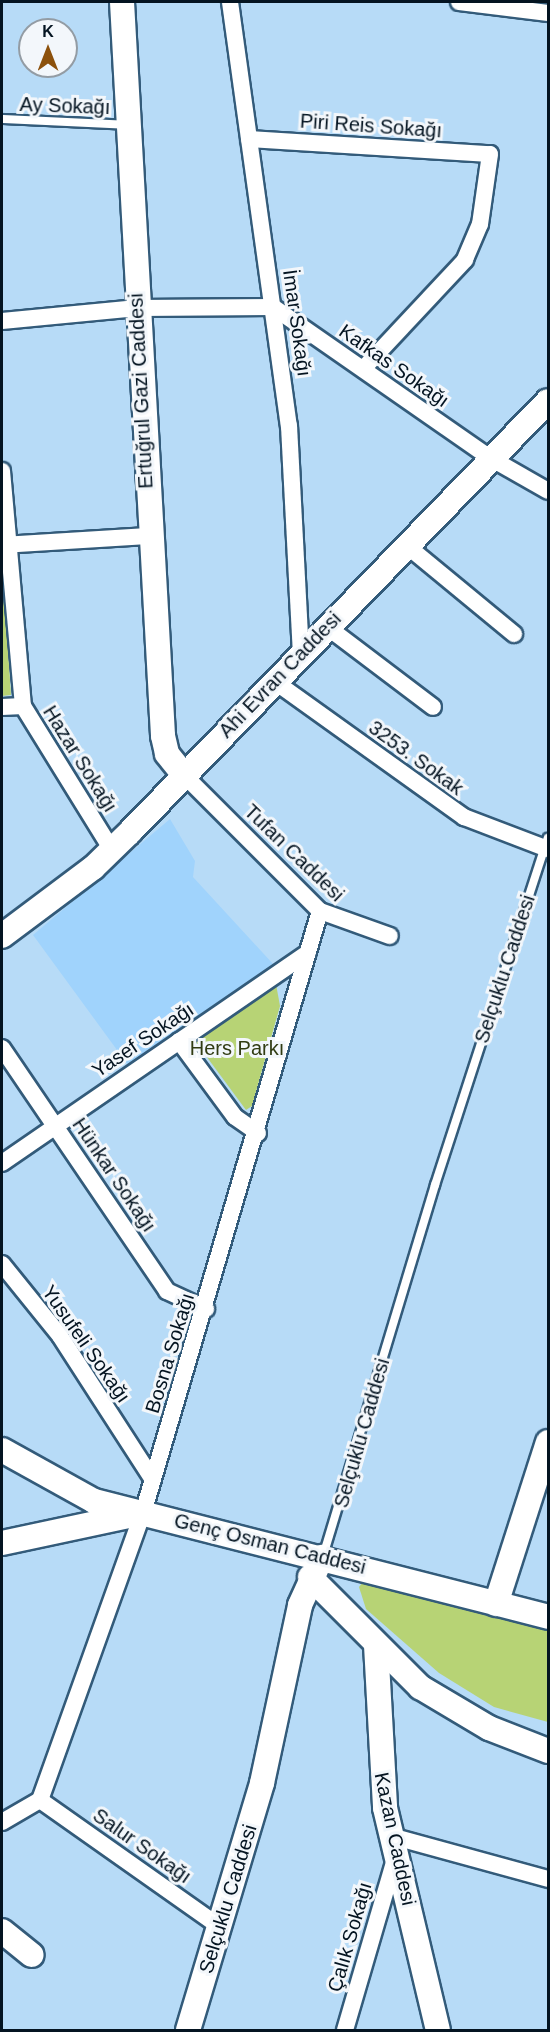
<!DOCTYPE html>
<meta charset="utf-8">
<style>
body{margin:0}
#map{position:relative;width:550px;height:2032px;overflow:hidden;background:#b7dbf7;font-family:Helvetica,sans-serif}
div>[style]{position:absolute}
.built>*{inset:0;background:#a0d3fc}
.green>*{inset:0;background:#b7d375}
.roads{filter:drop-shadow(2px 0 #335b7a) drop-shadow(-2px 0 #335b7a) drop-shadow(0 2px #335b7a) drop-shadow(0 -2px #335b7a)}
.lane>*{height:8px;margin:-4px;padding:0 4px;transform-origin:4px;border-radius:4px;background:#fff}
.street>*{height:16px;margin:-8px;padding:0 8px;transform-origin:8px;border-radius:8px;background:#fff}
.secondary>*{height:24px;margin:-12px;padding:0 12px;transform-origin:12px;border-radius:12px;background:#fff}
span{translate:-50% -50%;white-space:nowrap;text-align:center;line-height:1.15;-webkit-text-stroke:6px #f3f7fb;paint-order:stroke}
.street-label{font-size:20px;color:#041421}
.park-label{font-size:20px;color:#313c13}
.frame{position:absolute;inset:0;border:3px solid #041421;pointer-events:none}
.north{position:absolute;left:18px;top:18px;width:60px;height:60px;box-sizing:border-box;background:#f3f7fb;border:2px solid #939ca4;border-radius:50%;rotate:0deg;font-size:16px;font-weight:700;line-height:24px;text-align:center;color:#041421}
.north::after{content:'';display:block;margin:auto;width:21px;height:27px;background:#8c510c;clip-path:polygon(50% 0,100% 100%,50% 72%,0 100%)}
</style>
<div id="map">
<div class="built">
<div style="clip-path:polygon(170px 819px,195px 861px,193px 877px,274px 965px,128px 1065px,33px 935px)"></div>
</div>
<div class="green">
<div style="clip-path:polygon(2px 559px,11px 695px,2px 696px)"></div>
<div style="clip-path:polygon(276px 984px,280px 1006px,252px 1106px,246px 1110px,195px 1041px)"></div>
<div style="clip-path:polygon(366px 1578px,548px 1629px,548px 1722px,494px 1707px,439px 1673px,366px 1609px,359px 1587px)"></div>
</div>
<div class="roads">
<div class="lane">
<div style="left:2px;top:119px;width:125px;rotate:2.7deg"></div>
<div style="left:323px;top:1556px;width:388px;rotate:-73.2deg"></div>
<div style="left:435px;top:1185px;width:365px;rotate:-72deg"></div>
</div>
<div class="street">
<div style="left:230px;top:2px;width:428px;rotate:82.1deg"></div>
<div style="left:289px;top:426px;width:226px;rotate:87deg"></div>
<div style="left:459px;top:2px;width:90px;rotate:7deg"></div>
<div style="left:249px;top:139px;width:241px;rotate:3.6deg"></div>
<div style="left:490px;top:154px;width:71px;rotate:98.1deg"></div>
<div style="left:480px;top:224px;width:39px;rotate:113deg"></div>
<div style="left:465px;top:260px;width:149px;rotate:133.1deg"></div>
<div style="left:2px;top:321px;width:136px;rotate:-5.5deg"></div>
<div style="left:137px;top:308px;width:136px;rotate:-0.4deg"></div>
<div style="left:273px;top:307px;width:267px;rotate:34.8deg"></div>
<div style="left:492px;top:459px;width:64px;rotate:29.7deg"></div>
<div style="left:2px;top:471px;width:236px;rotate:84.9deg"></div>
<div style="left:23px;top:706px;width:169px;rotate:58.3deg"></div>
<div style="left:2px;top:545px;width:146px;rotate:-3.5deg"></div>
<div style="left:406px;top:545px;width:140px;rotate:39.5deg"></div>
<div style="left:326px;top:626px;width:134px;rotate:37.1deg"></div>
<div style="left:274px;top:681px;width:234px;rotate:35.6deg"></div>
<div style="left:464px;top:817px;width:90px;rotate:20.9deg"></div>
<div style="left:2px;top:707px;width:21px;rotate:-3deg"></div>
<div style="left:183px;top:774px;width:194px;rotate:45deg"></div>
<div style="left:320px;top:911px;width:74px;rotate:19.7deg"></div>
<div style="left:179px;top:1041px;width:94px;rotate:53.6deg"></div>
<div style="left:235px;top:1117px;width:28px;rotate:35deg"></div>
<div style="left:2px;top:1048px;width:294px;rotate:55.8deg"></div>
<div style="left:167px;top:1291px;width:43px;rotate:24.8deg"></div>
<div style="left:2px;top:1163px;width:371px;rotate:-34.5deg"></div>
<div style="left:2px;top:1264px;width:92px;rotate:51.1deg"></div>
<div style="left:60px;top:1336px;width:171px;rotate:57.1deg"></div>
<div style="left:40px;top:1800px;width:305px;rotate:-70.3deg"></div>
<div style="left:143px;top:1513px;width:627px;rotate:-73.62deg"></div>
<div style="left:40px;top:1800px;width:220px;rotate:35.2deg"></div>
<div style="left:2px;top:1822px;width:44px;rotate:-30.1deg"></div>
<div style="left:391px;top:1836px;width:163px;rotate:15.3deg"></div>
<div style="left:345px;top:2030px;width:178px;rotate:-73.7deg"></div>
</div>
<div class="secondary">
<div style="left:122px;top:2px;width:735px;rotate:86.8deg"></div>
<div style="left:163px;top:736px;width:18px;rotate:77deg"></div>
<div style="left:167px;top:754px;width:26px;rotate:51deg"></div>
<div style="left:2px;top:936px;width:114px;rotate:-36.8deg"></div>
<div style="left:93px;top:868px;width:52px;rotate:-44.2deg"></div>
<div style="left:130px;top:832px;width:600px;rotate:-45.88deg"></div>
<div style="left:2px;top:1450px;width:105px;rotate:29deg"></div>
<div style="left:94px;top:1501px;width:469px;rotate:14.3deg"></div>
<div style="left:2px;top:1543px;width:139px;rotate:-12deg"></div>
<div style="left:310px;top:1577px;width:156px;rotate:45deg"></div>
<div style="left:420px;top:1687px;width:80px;rotate:30.7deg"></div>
<div style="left:489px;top:1728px;width:63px;rotate:21.3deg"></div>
<div style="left:496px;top:1604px;width:170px;rotate:-72.2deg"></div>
<div style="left:376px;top:1645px;width:163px;rotate:86.8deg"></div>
<div style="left:385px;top:1808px;width:228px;rotate:76.6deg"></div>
<div style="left:2px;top:1931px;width:38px;rotate:39deg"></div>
<div style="left:188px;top:2030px;width:258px;rotate:-73.3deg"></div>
<div style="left:262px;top:1783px;width:182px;rotate:-77.9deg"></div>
<div style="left:300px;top:1605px;width:53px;rotate:-65.4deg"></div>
</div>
</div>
<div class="street-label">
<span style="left:65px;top:106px;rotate:2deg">Ay Sokağı</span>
<span style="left:371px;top:126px;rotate:4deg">Piri Reis Sokağı</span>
<span style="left:297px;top:323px;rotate:82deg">İmar Sokağı</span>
<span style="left:394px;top:366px;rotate:35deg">Kafkas Sokağı</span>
<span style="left:141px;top:391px;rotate:-93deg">Ertuğrul Gazi Caddesi</span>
<span style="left:280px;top:675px;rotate:-46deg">Ahi Evran Caddesi</span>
<span style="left:416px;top:758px;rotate:36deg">3253. Sokak</span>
<span style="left:80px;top:759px;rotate:58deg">Hazar Sokağı</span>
<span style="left:294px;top:853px;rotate:44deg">Tufan Caddesi</span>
<span style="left:505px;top:969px;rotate:-72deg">Selçuklu Caddesi</span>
<span style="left:143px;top:1040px;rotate:-34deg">Yasef Sokağı</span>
<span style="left:114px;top:1175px;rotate:56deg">Hünkar Sokağı</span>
<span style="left:86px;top:1344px;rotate:55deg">Yusufeli Sokağı</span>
<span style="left:170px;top:1353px;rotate:-73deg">Bosna Sokağı</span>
<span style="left:362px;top:1433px;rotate:-74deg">Selçuklu Caddesi</span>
<span style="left:270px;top:1544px;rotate:14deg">Genç Osman Caddesi</span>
<span style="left:395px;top:1839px;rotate:78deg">Kazan Caddesi</span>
<span style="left:142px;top:1846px;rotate:35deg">Salur Sokağı</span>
<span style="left:228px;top:1899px;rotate:-73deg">Selçuklu Caddesi</span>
<span style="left:350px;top:1937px;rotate:-74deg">Çalık Sokağı</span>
</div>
<div class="park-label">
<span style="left:237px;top:1048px">Hers Parkı</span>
</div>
<div class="frame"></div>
<div class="north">K</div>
</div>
